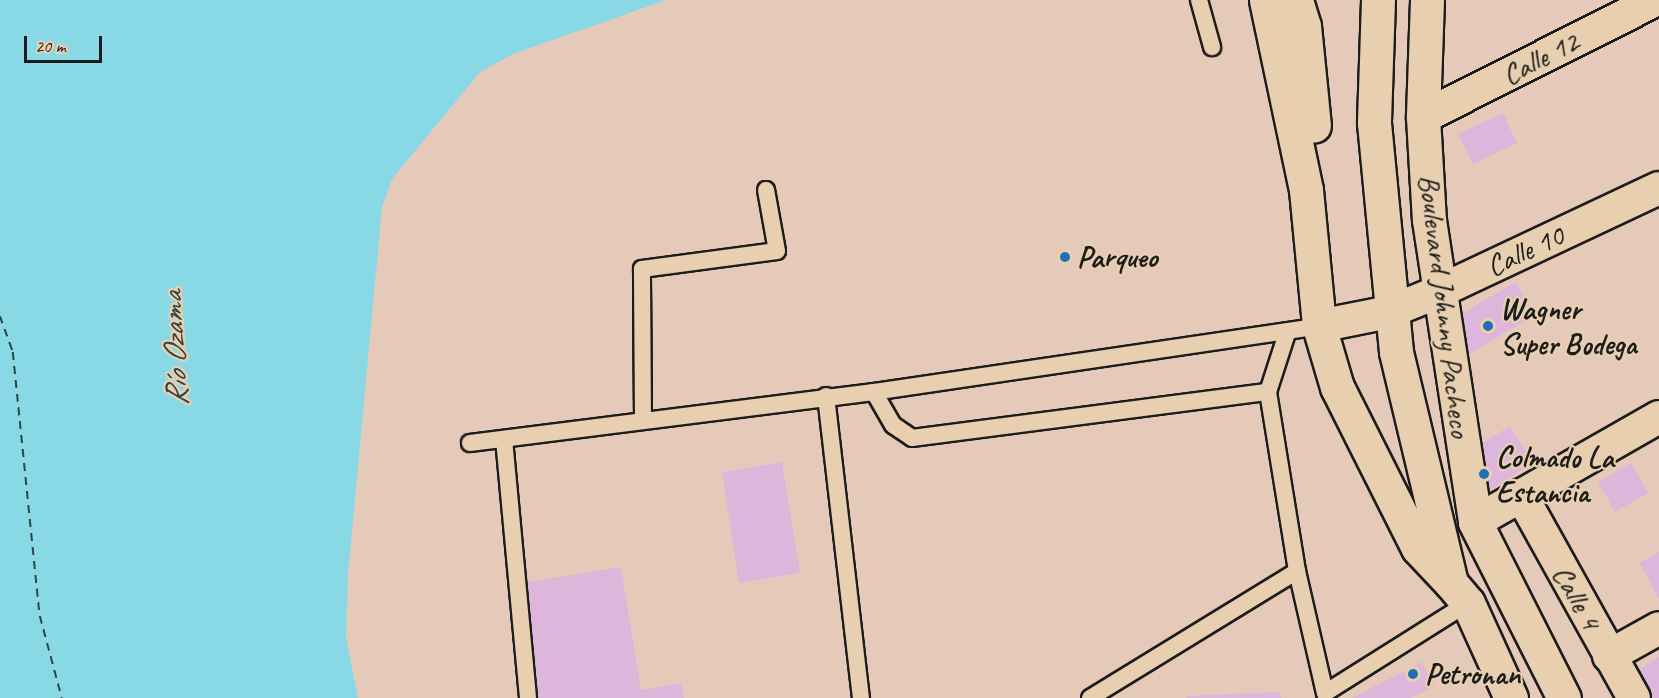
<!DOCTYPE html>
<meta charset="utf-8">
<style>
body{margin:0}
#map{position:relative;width:1659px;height:698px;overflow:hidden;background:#e6cab9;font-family:Caveat,sans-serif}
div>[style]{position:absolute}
.water>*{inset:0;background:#89d8e6}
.ferry>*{height:1.5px;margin-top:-0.75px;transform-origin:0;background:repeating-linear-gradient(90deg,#324244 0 8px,transparent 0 14px)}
.building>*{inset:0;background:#deb5db}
.roads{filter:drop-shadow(2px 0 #1c1c1c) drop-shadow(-2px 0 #1c1c1c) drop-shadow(0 2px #1c1c1c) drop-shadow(0 -2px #1c1c1c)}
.service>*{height:16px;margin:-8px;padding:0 8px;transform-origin:8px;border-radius:8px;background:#e8cfb0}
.minor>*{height:32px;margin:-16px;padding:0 16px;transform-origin:16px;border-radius:16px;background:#e8cfb0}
.secondary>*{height:33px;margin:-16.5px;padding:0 16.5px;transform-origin:16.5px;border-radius:16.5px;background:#e8cfb0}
.primary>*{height:33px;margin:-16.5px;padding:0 16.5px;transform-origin:16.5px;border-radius:16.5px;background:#e8cfb0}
.dots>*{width:16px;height:16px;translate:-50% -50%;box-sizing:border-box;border:3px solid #e8cfb0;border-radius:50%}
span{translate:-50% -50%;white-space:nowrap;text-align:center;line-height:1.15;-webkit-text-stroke:4.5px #e8cfb0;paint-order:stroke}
.street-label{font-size:30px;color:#1c1c1c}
.poi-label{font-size:30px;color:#1c1c1c;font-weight:700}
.left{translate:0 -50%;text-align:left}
.water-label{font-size:32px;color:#324244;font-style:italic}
.scale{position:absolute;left:24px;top:36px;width:78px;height:27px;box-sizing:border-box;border:3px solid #1c1c1c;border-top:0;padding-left:8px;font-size:18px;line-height:21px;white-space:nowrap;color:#1c1c1c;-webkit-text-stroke:4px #e8cfb0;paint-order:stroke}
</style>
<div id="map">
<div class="water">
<div style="clip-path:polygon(0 0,666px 0,513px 54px,480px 72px,392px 179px,382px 207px,348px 575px,346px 637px,358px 698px,0 698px)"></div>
</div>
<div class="ferry">
<div style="left:0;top:316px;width:38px;rotate:70deg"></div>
<div style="left:13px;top:352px;width:265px;rotate:84.2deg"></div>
<div style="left:40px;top:616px;width:85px;rotate:75deg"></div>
</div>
<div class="building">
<div style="clip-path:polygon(1503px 113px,1517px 143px,1473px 164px,1458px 134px)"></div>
<div style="clip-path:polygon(1515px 282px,1535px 315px,1459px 360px,1456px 337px,1463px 313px)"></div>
<div style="clip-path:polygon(1510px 426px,1533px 463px,1482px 495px,1473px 449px)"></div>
<div style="clip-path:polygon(782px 462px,800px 573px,739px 583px,722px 472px)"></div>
<div style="clip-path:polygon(1631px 463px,1648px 493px,1615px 512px,1598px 482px)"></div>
<div style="clip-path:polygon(1659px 552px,1659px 599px,1639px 563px)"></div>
<div style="clip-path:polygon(621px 567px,641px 690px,681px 683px,684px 698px,536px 698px,517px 584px)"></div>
<div style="clip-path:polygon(1659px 657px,1659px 698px,1650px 698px,1634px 672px)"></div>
<div style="clip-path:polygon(1422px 662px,1434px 686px,1411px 698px,1352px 698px)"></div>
<div style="clip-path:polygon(1280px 692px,1281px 698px,1186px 698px,1186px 696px)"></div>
</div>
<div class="roads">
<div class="service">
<div style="left:1199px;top:0;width:49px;rotate:74.5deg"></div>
<div style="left:874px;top:392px;width:38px;rotate:60deg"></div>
<div style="left:893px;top:425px;width:23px;rotate:34deg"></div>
<div style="left:912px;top:438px;width:359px;rotate:-7.4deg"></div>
<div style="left:826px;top:396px;width:304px;rotate:83.4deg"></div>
<div style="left:643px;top:420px;width:151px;rotate:-90.4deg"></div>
<div style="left:642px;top:269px;width:136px;rotate:-7.6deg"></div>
<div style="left:777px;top:251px;width:62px;rotate:-100.2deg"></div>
<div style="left:504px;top:439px;width:260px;rotate:84.7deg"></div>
<div style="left:470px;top:443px;width:407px;rotate:-7.2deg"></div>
<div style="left:874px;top:392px;width:450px;rotate:-8.4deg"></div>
<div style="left:1297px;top:571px;width:125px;rotate:77.1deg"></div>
<div style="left:1325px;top:693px;width:169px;rotate:-32.2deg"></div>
<div style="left:1090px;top:698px;width:243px;rotate:-31.5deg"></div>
<div style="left:1297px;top:571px;width:181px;rotate:-99.2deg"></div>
<div style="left:1268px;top:392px;width:62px;rotate:-72.1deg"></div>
</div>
<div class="minor">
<div style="left:1423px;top:117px;width:261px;rotate:-26.7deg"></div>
<div style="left:1319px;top:326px;width:71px;rotate:-11.3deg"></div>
<div style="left:1389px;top:312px;width:53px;rotate:-22.2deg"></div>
<div style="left:1438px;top:292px;width:244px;rotate:-25.2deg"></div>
<div style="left:1521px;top:495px;width:232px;rotate:60.9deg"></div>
<div style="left:1475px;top:522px;width:212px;rotate:-29.7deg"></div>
<div style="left:1609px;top:656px;width:57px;rotate:-29.2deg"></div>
</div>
<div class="secondary">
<div style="left:1266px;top:0;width:194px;rotate:78.1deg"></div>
<div style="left:1306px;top:190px;width:137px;rotate:84.5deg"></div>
<div style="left:1319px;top:326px;width:64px;rotate:73.6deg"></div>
<div style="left:1337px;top:387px;width:180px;rotate:63.3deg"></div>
<div style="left:1418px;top:548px;width:48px;rotate:46.7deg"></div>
<div style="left:1296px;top:0;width:27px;rotate:73deg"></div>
<div style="left:1304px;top:26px;width:100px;rotate:84.3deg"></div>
</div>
<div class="primary">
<div style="left:1378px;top:0;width:123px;rotate:91.9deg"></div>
<div style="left:1374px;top:123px;width:230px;rotate:84.5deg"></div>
<div style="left:1396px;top:352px;width:237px;rotate:76.6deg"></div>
<div style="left:1451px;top:583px;width:26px;rotate:50deg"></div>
<div style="left:1468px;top:603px;width:104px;rotate:65.6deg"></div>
<div style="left:1427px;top:0;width:117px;rotate:92deg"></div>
<div style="left:1423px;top:117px;width:103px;rotate:86.7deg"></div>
<div style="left:1429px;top:220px;width:305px;rotate:81.3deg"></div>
<div style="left:1475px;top:522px;width:197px;rotate:63.2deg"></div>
</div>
</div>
<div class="dots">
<div style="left:1065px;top:257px;background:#1f6fb2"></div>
<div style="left:1488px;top:326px;background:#1f6fb2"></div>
<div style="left:1484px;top:474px;background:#1f6fb2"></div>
<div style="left:1413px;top:674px;background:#1f6fb2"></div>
</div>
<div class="street-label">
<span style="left:1540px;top:58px;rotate:-27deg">Calle 12</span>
<span style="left:1525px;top:251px;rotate:-25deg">Calle 10</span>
<span style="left:1445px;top:306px;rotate:83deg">Boulevard Johnny Pacheco</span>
<span style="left:1577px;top:597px;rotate:61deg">Calle 4</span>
</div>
<div class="poi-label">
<span class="left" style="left:1077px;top:257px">Parqueo</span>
<span class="left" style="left:1500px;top:326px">Wagner<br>Super Bodega</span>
<span class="left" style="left:1496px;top:474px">Colmado La<br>Estancia</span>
<span class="left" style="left:1425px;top:674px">Petronan</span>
</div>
<div class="water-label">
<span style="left:175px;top:349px;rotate:-93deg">Río Ozama</span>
</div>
<div class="scale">20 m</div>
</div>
